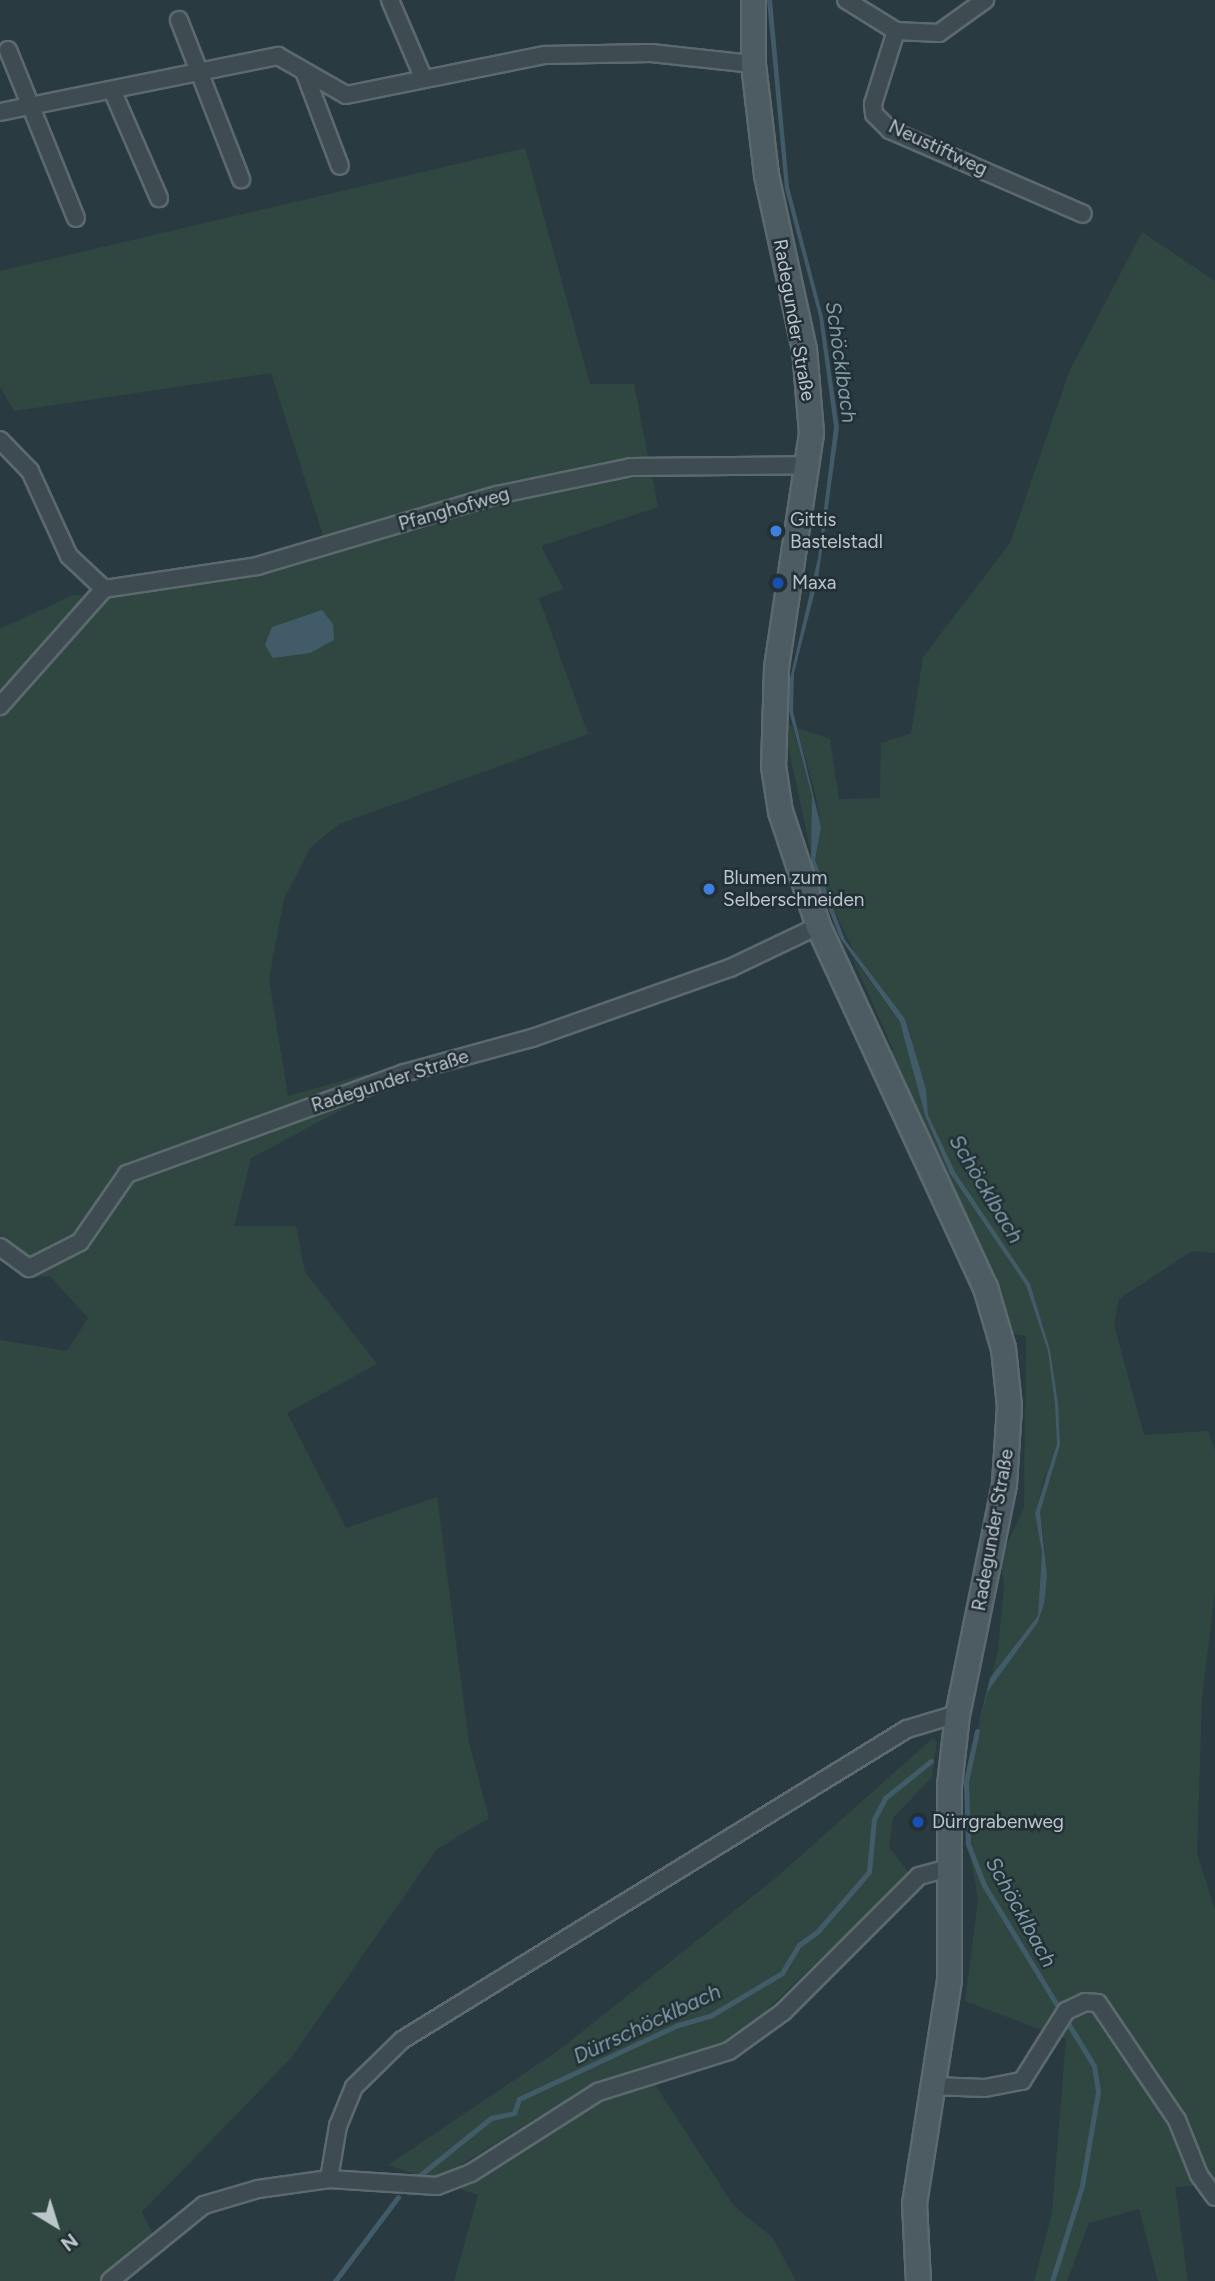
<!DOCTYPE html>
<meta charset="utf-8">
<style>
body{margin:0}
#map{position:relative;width:1215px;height:2281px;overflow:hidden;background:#2a3a41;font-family:Figtree,sans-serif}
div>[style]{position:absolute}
.green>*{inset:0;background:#304741}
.water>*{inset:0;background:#415c68}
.stream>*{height:5px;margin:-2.5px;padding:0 2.5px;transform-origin:2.5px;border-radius:2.5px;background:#415c68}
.roads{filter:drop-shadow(2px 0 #5c696e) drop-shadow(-2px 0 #5c696e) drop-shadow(0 2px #5c696e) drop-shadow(0 -2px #5c696e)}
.street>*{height:16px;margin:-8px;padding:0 8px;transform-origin:8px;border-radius:8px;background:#3e4b51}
.secondary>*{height:23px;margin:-11.5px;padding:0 11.5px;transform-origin:11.5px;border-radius:11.5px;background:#4d5c63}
.dots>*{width:19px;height:19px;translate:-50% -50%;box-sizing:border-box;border:4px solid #233036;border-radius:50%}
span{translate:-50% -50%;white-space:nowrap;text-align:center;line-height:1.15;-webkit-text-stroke:5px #233036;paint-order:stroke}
.street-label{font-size:19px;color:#bbc6cb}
.poi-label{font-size:19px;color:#bbc6cb}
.left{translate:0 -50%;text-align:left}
.water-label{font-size:21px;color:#7f9eaa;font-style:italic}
.north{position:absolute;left:21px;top:2190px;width:70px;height:70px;-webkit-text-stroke:5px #233036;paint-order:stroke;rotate:142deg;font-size:19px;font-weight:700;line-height:28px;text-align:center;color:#bbc6cb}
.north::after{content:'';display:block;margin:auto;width:24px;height:32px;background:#bbc6cb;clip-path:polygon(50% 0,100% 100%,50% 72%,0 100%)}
</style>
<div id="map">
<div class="green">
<div style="clip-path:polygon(525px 148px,590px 384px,634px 384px,658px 507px,541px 546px,564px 589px,539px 598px,588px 734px,339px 824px,310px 848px,284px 899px,269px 979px,288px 1096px,366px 1074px,386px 1086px,251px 1158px,234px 1226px,296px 1226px,305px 1272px,377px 1364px,287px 1413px,346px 1528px,437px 1497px,469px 1742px,489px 1818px,437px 1849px,291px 2058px,142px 2212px,154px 2236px,102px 2281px,0 2281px,0 1340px,67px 1351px,88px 1318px,50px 1276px,30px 1277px,0 1249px,0 629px,73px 595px,108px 597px,326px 545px,271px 373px,14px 411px,0 387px,0 271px)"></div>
<div style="clip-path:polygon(evenodd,1142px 232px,1215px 281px,1215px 1253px,1192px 1251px,1119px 1299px,1114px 1325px,1144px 1435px,1208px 1431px,1215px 1450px,1215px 1592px,1202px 1698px,1197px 1853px,1215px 1910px,1215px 2185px,1175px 2187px,1188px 2281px,1158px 2281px,1139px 2209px,1089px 2223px,1067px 2281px,1034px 2281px,1052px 2213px,1066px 2039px,965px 2001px,978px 1899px,968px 1844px,966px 1781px,998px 1650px,1004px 1586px,1000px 1559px,1024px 1508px,1026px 1336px,1009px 1333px,888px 1056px,893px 1049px,852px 957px,900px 1022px,908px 1041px,912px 1039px,905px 1019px,863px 970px,825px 891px,815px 860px,821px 827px,816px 797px,797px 728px,830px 739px,839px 799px,880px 798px,881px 743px,911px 733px,923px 657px,1010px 543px,1069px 372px,1142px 232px,1047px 1467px,1040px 1512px,1045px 1551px,1044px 1604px,1039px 1620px,1042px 1553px,1035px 1513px,1047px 1467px)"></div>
<div style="clip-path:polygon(783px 723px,792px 726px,812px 796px,812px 857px)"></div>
<div style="clip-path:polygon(933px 1738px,937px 1742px,932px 1777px,893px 1818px,889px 1847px,909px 1873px,740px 2036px,703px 2053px,651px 2064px,536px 2118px,435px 2181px,388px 2165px,559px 2050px,777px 1877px)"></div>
<div style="clip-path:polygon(652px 2080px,734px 2206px,773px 2238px,796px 2281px,454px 2281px,478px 2195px,460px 2189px,558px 2121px)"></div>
</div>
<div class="water">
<div style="clip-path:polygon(767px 0,772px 0,789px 187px,823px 317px,839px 428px,818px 579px,794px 673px,793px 711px,821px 827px,815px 860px,845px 940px,905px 1019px,926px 1089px,928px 1115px,955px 1172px,1030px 1284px,1050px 1350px,1058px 1404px,1060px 1445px,1040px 1512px,1047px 1576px,1044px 1604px,1038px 1622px,988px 1691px,976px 1737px,990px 1678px,1038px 1616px,1042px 1553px,1035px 1513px,1057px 1444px,1055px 1404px,1048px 1351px,1026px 1285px,950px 1173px,925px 1115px,900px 1022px,840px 938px,811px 864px,812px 796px,789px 711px,789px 683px,818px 558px,834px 427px,819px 316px,785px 189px)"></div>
<div style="clip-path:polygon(322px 610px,333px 624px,334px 640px,310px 653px,273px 658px,265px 645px,272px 627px)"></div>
</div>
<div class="stream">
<div style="left:977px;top:1731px;width:51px;rotate:102.4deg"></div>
<div style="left:966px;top:1781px;width:63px;rotate:88.2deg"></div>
<div style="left:968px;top:1844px;width:44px;rotate:68.7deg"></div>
<div style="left:984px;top:1885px;width:212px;rotate:58.7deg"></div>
<div style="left:1094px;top:2066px;width:26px;rotate:81deg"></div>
<div style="left:1098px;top:2092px;width:95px;rotate:99.7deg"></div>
<div style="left:1082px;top:2186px;width:100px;rotate:107.5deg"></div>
<div style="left:414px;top:2180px;width:99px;rotate:-38.8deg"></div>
<div style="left:491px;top:2118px;width:24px;rotate:-12deg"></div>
<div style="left:514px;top:2113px;width:15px;rotate:-70deg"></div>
<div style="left:519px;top:2099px;width:175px;rotate:-25deg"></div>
<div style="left:678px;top:2025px;width:33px;rotate:-16deg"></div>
<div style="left:710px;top:2016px;width:84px;rotate:-30.8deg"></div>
<div style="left:782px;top:1973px;width:33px;rotate:-59deg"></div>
<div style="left:799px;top:1945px;width:24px;rotate:-36deg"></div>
<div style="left:818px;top:1931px;width:78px;rotate:-49.2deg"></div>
<div style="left:869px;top:1872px;width:53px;rotate:-84.6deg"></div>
<div style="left:874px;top:1819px;width:24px;rotate:-62deg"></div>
<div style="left:885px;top:1798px;width:59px;rotate:-38.8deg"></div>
<div style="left:335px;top:2281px;width:105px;rotate:-53.1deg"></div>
</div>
<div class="roads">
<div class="street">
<div style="left:390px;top:0;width:84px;rotate:66.8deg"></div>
<div style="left:846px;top:0;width:59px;rotate:31.8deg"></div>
<div style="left:896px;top:31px;width:77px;rotate:107.5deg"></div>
<div style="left:873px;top:104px;width:10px;rotate:84deg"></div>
<div style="left:874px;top:114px;width:23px;rotate:45deg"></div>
<div style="left:890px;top:130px;width:210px;rotate:23.5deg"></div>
<div style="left:179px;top:20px;width:171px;rotate:68.7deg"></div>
<div style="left:896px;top:31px;width:43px;rotate:2.7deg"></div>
<div style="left:939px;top:33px;width:57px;rotate:-35.7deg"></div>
<div style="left:8px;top:50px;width:181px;rotate:68deg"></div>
<div style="left:305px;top:74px;width:98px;rotate:69.2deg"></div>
<div style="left:112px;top:90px;width:118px;rotate:66.5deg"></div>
<div style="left:0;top:112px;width:284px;rotate:-11.4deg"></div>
<div style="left:278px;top:56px;width:78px;rotate:29.8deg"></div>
<div style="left:346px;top:95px;width:203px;rotate:-11.4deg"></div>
<div style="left:545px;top:55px;width:106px;rotate:-1.1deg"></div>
<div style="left:651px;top:53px;width:103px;rotate:6.2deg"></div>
<div style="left:0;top:440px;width:43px;rotate:45.9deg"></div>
<div style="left:30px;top:471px;width:94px;rotate:65.4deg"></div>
<div style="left:69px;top:556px;width:48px;rotate:43.3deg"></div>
<div style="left:104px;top:589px;width:155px;rotate:-8.5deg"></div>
<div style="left:257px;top:566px;width:250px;rotate:-16.5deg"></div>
<div style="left:497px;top:495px;width:137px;rotate:-11.8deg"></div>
<div style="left:631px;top:467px;width:178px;rotate:-0.6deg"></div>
<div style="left:0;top:706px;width:157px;rotate:-48.4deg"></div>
<div style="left:0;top:1247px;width:36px;rotate:36deg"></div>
<div style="left:29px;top:1268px;width:57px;rotate:-27deg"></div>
<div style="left:80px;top:1242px;width:83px;rotate:-55.3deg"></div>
<div style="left:127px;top:1174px;width:295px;rotate:-20deg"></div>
<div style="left:404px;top:1073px;width:133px;rotate:-15.3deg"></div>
<div style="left:532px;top:1038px;width:210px;rotate:-19.5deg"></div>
<div style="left:730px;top:968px;width:98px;rotate:-25.5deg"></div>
<div style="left:933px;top:2086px;width:52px;rotate:2.2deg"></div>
<div style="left:985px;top:2088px;width:38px;rotate:-11deg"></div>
<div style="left:1022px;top:2081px;width:83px;rotate:-57.8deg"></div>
<div style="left:1066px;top:2011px;width:21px;rotate:-25deg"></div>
<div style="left:1085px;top:2002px;width:13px;rotate:4deg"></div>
<div style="left:1098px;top:2003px;width:141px;rotate:56deg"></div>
<div style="left:1177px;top:2120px;width:59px;rotate:68.2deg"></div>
<div style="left:1199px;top:2175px;width:27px;rotate:54deg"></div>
<div style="left:329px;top:2179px;width:54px;rotate:-80.4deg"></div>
<div style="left:338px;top:2126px;width:42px;rotate:-67.7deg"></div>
<div style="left:354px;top:2087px;width:67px;rotate:-44.4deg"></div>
<div style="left:402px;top:2040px;width:593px;rotate:-31.63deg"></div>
<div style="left:907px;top:1729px;width:52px;rotate:-16.7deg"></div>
<div style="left:110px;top:2281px;width:121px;rotate:-39deg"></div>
<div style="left:204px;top:2205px;width:56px;rotate:-16.5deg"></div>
<div style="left:258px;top:2189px;width:72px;rotate:-8deg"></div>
<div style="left:329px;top:2179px;width:108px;rotate:3.7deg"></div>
<div style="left:437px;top:2186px;width:36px;rotate:-21deg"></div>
<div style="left:471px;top:2173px;width:151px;rotate:-32.5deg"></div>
<div style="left:598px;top:2092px;width:137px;rotate:-17.4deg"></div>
<div style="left:729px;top:2051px;width:67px;rotate:-35.8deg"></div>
<div style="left:783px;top:2012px;width:192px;rotate:-45deg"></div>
<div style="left:919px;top:1876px;width:30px;rotate:-15deg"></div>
</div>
<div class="secondary">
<div style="left:753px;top:0;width:64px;rotate:90deg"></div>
<div style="left:753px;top:64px;width:112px;rotate:83.3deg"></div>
<div style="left:766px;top:175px;width:178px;rotate:77.7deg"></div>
<div style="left:804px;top:349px;width:84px;rotate:85.2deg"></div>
<div style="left:811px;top:433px;width:237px;rotate:98.5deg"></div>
<div style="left:776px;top:667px;width:99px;rotate:91.7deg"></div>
<div style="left:773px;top:766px;width:46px;rotate:81.2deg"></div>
<div style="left:780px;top:811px;width:121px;rotate:71.7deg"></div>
<div style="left:818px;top:926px;width:398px;rotate:65.2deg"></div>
<div style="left:985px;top:1287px;width:64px;rotate:73.6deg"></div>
<div style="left:1003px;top:1348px;width:58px;rotate:84.1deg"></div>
<div style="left:1009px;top:1406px;width:78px;rotate:93.7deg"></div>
<div style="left:1004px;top:1484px;width:235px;rotate:101.5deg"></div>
<div style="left:957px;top:1714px;width:71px;rotate:96.4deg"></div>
<div style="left:949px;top:1785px;width:195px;rotate:90deg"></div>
<div style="left:949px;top:1980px;width:226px;rotate:98.9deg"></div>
<div style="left:914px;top:2203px;width:78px;rotate:87.1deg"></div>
</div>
</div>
<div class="dots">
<div style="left:776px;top:531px;background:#3f7fe0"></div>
<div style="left:778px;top:583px;background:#1a4fb4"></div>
<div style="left:709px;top:889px;background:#3f7fe0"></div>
<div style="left:918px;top:1822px;background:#1a4fb4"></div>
</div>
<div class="street-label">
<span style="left:938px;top:148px;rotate:25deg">Neustiftweg</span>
<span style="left:794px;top:320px;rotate:80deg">Radegunder Straße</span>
<span style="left:454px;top:509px;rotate:-16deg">Pfanghofweg</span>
<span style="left:390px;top:1081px;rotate:-18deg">Radegunder Straße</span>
<span style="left:993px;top:1530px;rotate:-80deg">Radegunder Straße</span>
</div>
<div class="poi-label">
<span class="left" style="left:790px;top:531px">Gittis<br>Bastelstadl</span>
<span class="left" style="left:792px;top:583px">Maxa</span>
<span class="left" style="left:723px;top:889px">Blumen zum<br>Selberschneiden</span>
<span class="left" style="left:932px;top:1822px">Dürrgrabenweg</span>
</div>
<div class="water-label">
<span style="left:841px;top:362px;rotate:82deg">Schöcklbach</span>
<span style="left:986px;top:1189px;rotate:59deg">Schöcklbach</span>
<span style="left:1021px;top:1912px;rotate:61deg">Schöcklbach</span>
<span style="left:647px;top:2024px;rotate:-25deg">Dürrschöcklbach</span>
</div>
<div class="north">N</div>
</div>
